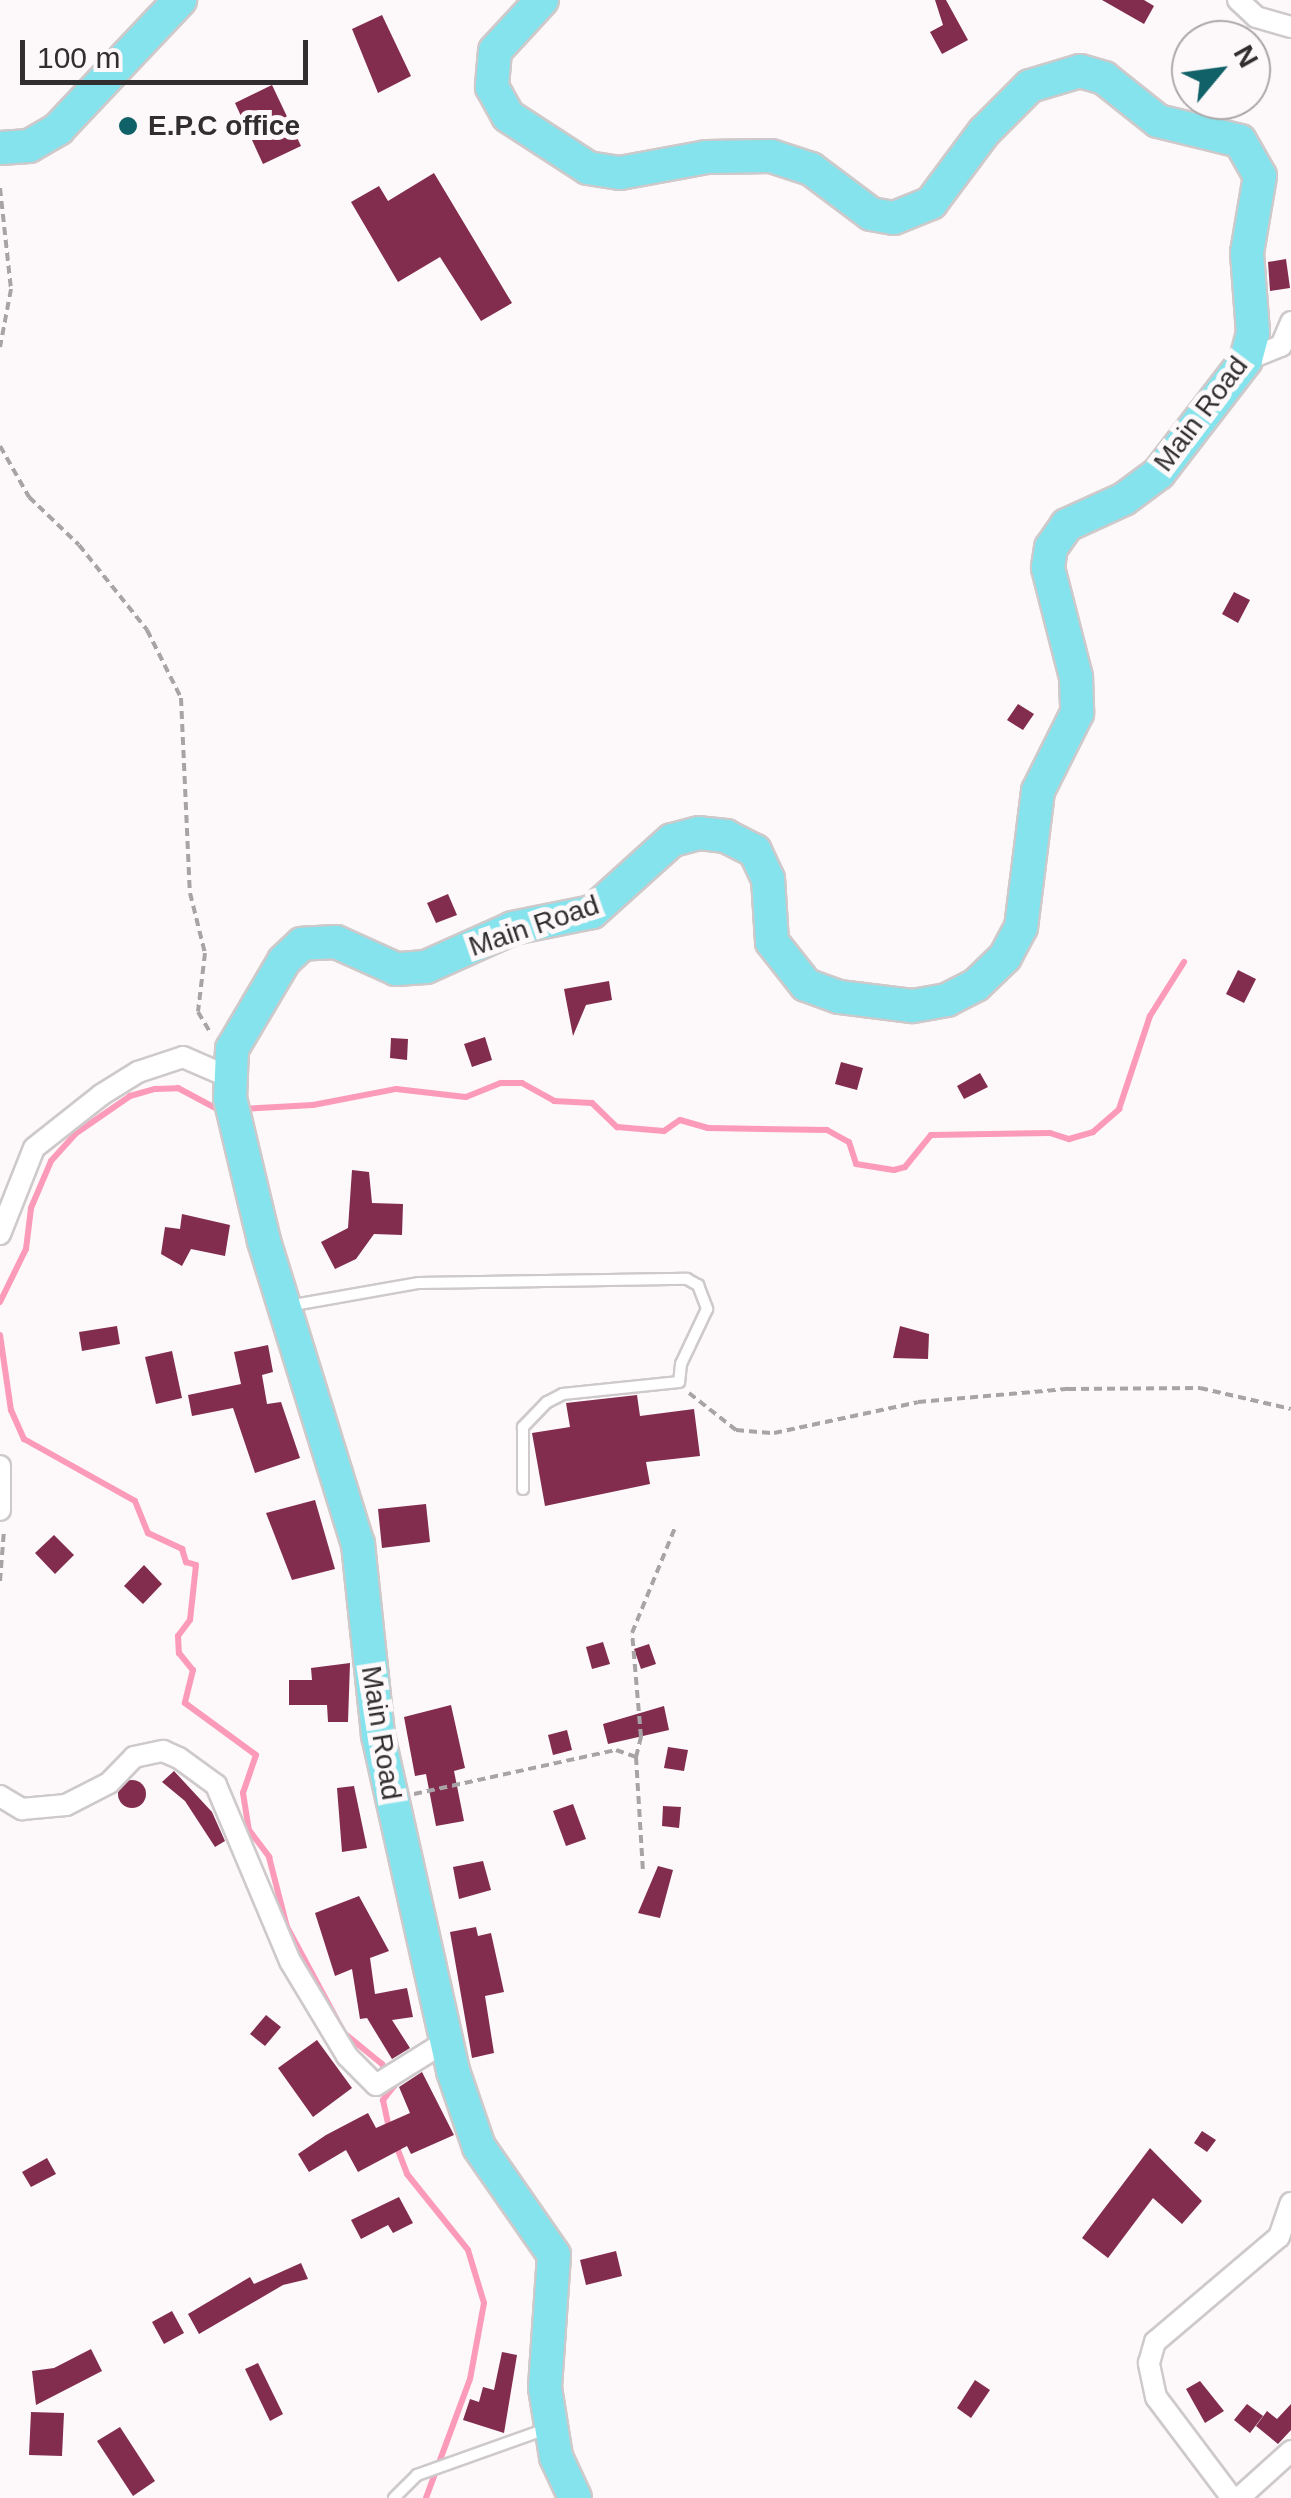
<!DOCTYPE html>
<style>
body{margin:0}
#map{position:relative;width:1291px;height:2498px;overflow:hidden;background:#fdf8f9;font-family:Helvetica,sans-serif}
div>[style]{position:absolute}
.stream>*{height:6px;margin:-3px;padding:0 3px;transform-origin:3px;border-radius:3px;background:#fc9aba}
.building>*{inset:0;background:#822c4e}
.round{border-radius:50%}
.path>*{height:4px;margin-top:-2px;transform-origin:0;background:repeating-linear-gradient(90deg,#a8a4a5 0 8px,transparent 0 13px)}
.roads{filter:drop-shadow(2px 0 #cec9ca) drop-shadow(-2px 0 #cec9ca) drop-shadow(0 2px #cec9ca) drop-shadow(0 -2px #cec9ca)}
.lane>*{height:10px;margin:-5px;padding:0 5px;transform-origin:5px;border-radius:5px;background:#fff}
.street>*{height:20px;margin:-10px;padding:0 10px;transform-origin:10px;border-radius:10px;background:#fff}
.primary>*{height:32px;margin:-16px;padding:0 16px;transform-origin:16px;border-radius:16px;background:#84e3ec}
.dots>*{width:28px;height:28px;translate:-50% -50%;box-sizing:border-box;border:5px solid #fdf8f9;border-radius:50%}
span{translate:-50% -50%;white-space:nowrap;text-align:center;line-height:1.15;-webkit-text-stroke:10px #fdf8f9;paint-order:stroke}
.poi-label{font-size:28px;color:#302e2e;font-weight:700}
.left{translate:0 -50%;text-align:left}
.street-label{font-size:28px;color:#302e2e}
.north{position:absolute;left:1171px;top:20px;width:100px;height:100px;box-sizing:border-box;background:#fdf8f9;border:2px solid #aba7a8;border-radius:50%;rotate:61deg;font-size:28px;font-weight:700;line-height:40px;text-align:center;color:#302e2e}
.north::after{content:'';display:block;margin:auto;width:35px;height:45px;background:#116168;clip-path:polygon(50% 0,100% 100%,50% 72%,0 100%)}
.scale{position:absolute;left:20px;top:40px;width:288px;height:45px;box-sizing:border-box;border:5px solid #302e2e;border-top:0;padding-left:12px;font-size:30px;line-height:35px;white-space:nowrap;color:#302e2e;-webkit-text-stroke:8px #fdf8f9;paint-order:stroke}
</style>
<div id="map">
<div class="stream">
<div style="left:240px;top:1109px;width:73px;rotate:-3.1deg"></div>
<div style="left:313px;top:1105px;width:85px;rotate:-10.9deg"></div>
<div style="left:396px;top:1089px;width:70px;rotate:6.5deg"></div>
<div style="left:466px;top:1097px;width:38px;rotate:-22deg"></div>
<div style="left:501px;top:1083px;width:21px"></div>
<div style="left:522px;top:1083px;width:37px;rotate:29deg"></div>
<div style="left:554px;top:1101px;width:38px;rotate:3deg"></div>
<div style="left:592px;top:1103px;width:35px;rotate:44deg"></div>
<div style="left:617px;top:1127px;width:47px;rotate:4.9deg"></div>
<div style="left:664px;top:1131px;width:19px;rotate:-35deg"></div>
<div style="left:680px;top:1120px;width:29px;rotate:16deg"></div>
<div style="left:708px;top:1128px;width:119px;rotate:1deg"></div>
<div style="left:827px;top:1130px;width:25px;rotate:29deg"></div>
<div style="left:849px;top:1142px;width:23px;rotate:72deg"></div>
<div style="left:856px;top:1164px;width:38px;rotate:9deg"></div>
<div style="left:894px;top:1170px;width:11px;rotate:-15deg"></div>
<div style="left:905px;top:1167px;width:41px;rotate:-50.9deg"></div>
<div style="left:931px;top:1135px;width:119px;rotate:-1deg"></div>
<div style="left:1050px;top:1133px;width:20px;rotate:18deg"></div>
<div style="left:1069px;top:1139px;width:25px;rotate:-16deg"></div>
<div style="left:1093px;top:1132px;width:35px;rotate:-41deg"></div>
<div style="left:1119px;top:1109px;width:98px;rotate:-71.6deg"></div>
<div style="left:1150px;top:1016px;width:64px;rotate:-57.8deg"></div>
<div style="left:0;top:1302px;width:59px;rotate:-63.9deg"></div>
<div style="left:26px;top:1249px;width:41px;rotate:-83deg"></div>
<div style="left:31px;top:1208px;width:51px;rotate:-66.9deg"></div>
<div style="left:51px;top:1161px;width:36px;rotate:-48deg"></div>
<div style="left:75px;top:1134px;width:67px;rotate:-34.6deg"></div>
<div style="left:130px;top:1096px;width:26px;rotate:-16deg"></div>
<div style="left:155px;top:1089px;width:23px;rotate:-2deg"></div>
<div style="left:178px;top:1088px;width:51px;rotate:28.1deg"></div>
<div style="left:0;top:1335px;width:76px;rotate:81.7deg"></div>
<div style="left:11px;top:1410px;width:32px;rotate:66deg"></div>
<div style="left:24px;top:1439px;width:127px;rotate:29.2deg"></div>
<div style="left:135px;top:1501px;width:35px;rotate:68deg"></div>
<div style="left:148px;top:1533px;width:38px;rotate:25deg"></div>
<div style="left:182px;top:1549px;width:14px;rotate:73deg"></div>
<div style="left:186px;top:1562px;width:10px;rotate:17deg"></div>
<div style="left:196px;top:1565px;width:55px;rotate:96.2deg"></div>
<div style="left:190px;top:1620px;width:20px;rotate:127deg"></div>
<div style="left:178px;top:1636px;width:17px;rotate:87deg"></div>
<div style="left:179px;top:1653px;width:22px;rotate:51deg"></div>
<div style="left:193px;top:1670px;width:34px;rotate:104deg"></div>
<div style="left:185px;top:1703px;width:88px;rotate:36.2deg"></div>
<div style="left:256px;top:1755px;width:40px;rotate:108.9deg"></div>
<div style="left:243px;top:1793px;width:37px;rotate:81deg"></div>
<div style="left:249px;top:1830px;width:34px;rotate:53deg"></div>
<div style="left:269px;top:1857px;width:72px;rotate:75.6deg"></div>
<div style="left:287px;top:1927px;width:120px;rotate:61.7deg"></div>
<div style="left:344px;top:2033px;width:49px;rotate:39.2deg"></div>
<div style="left:382px;top:2064px;width:25px;rotate:61deg"></div>
<div style="left:394px;top:2086px;width:18px;rotate:128deg"></div>
<div style="left:383px;top:2100px;width:30px;rotate:78deg"></div>
<div style="left:396px;top:2145px;width:31px;rotate:69deg"></div>
<div style="left:407px;top:2174px;width:97px;rotate:51.2deg"></div>
<div style="left:468px;top:2250px;width:55px;rotate:73.2deg"></div>
<div style="left:484px;top:2303px;width:77px;rotate:100.4deg"></div>
<div style="left:470px;top:2379px;width:127px;rotate:110.3deg"></div>
</div>
<div class="building">
<div style="clip-path:polygon(935px 0,946px 0,968px 40px,942px 54px,930px 32px,943px 25px)"></div>
<div style="clip-path:polygon(1102px 0,1144px 0,1154px 6px,1144px 24px)"></div>
<div style="clip-path:polygon(382px 15px,411px 76px,378px 93px,352px 29px)"></div>
<div style="clip-path:polygon(272px 85px,301px 146px,263px 164px,235px 103px)"></div>
<div style="clip-path:polygon(434px 173px,512px 303px,481px 321px,440px 257px,398px 282px,351px 202px,379px 186px,388px 201px)"></div>
<div style="clip-path:polygon(1286px 259px,1290px 288px,1270px 291px,1268px 262px)"></div>
<div style="clip-path:polygon(1234px 592px,1250px 600px,1238px 623px,1222px 614px)"></div>
<div style="clip-path:polygon(1018px 704px,1034px 714px,1023px 730px,1007px 720px)"></div>
<div style="clip-path:polygon(448px 894px,457px 915px,436px 923px,427px 903px)"></div>
<div style="clip-path:polygon(1238px 970px,1256px 979px,1244px 1003px,1226px 994px)"></div>
<div style="clip-path:polygon(609px 981px,612px 1000px,586px 1005px,573px 1036px,564px 989px)"></div>
<div style="clip-path:polygon(485px 1037px,492px 1060px,472px 1067px,464px 1044px)"></div>
<div style="clip-path:polygon(391px 1038px,408px 1039px,407px 1060px,390px 1058px)"></div>
<div style="clip-path:polygon(841px 1062px,863px 1068px,857px 1090px,835px 1084px)"></div>
<div style="clip-path:polygon(980px 1073px,988px 1087px,964px 1099px,957px 1086px)"></div>
<div style="clip-path:polygon(352px 1170px,369px 1172px,372px 1203px,403px 1204px,402px 1235px,374px 1234px,356px 1259px,335px 1269px,321px 1242px,348px 1228px)"></div>
<div style="clip-path:polygon(182px 1214px,230px 1225px,225px 1256px,191px 1249px,182px 1266px,161px 1254px,165px 1227px,180px 1229px)"></div>
<div style="clip-path:polygon(117px 1326px,120px 1344px,82px 1351px,79px 1332px)"></div>
<div style="clip-path:polygon(900px 1326px,929px 1334px,928px 1359px,893px 1358px)"></div>
<div style="clip-path:polygon(268px 1345px,273px 1372px,262px 1375px,267px 1404px,281px 1402px,300px 1458px,255px 1473px,233px 1408px,192px 1416px,188px 1395px,241px 1384px,234px 1352px)"></div>
<div style="clip-path:polygon(172px 1351px,182px 1398px,156px 1404px,145px 1357px)"></div>
<div style="clip-path:polygon(637px 1395px,640px 1416px,694px 1409px,700px 1456px,646px 1462px,650px 1484px,545px 1506px,532px 1433px,570px 1427px,566px 1403px)"></div>
<div style="clip-path:polygon(315px 1500px,335px 1569px,292px 1580px,266px 1513px)"></div>
<div style="clip-path:polygon(426px 1504px,430px 1542px,382px 1548px,378px 1509px)"></div>
<div style="clip-path:polygon(54px 1535px,74px 1555px,55px 1574px,35px 1553px)"></div>
<div style="clip-path:polygon(144px 1565px,162px 1584px,143px 1604px,124px 1586px)"></div>
<div style="clip-path:polygon(603px 1642px,610px 1664px,592px 1669px,586px 1647px)"></div>
<div style="clip-path:polygon(649px 1644px,656px 1664px,641px 1669px,634px 1649px)"></div>
<div style="clip-path:polygon(350px 1663px,348px 1722px,328px 1722px,327px 1705px,289px 1705px,289px 1680px,312px 1680px,311px 1668px)"></div>
<div style="clip-path:polygon(451px 1705px,465px 1768px,454px 1771px,464px 1821px,436px 1826px,426px 1774px,415px 1776px,404px 1717px)"></div>
<div style="clip-path:polygon(664px 1706px,669px 1730px,608px 1744px,603px 1724px)"></div>
<div style="clip-path:polygon(567px 1730px,572px 1750px,553px 1755px,548px 1735px)"></div>
<div style="clip-path:polygon(668px 1747px,688px 1750px,684px 1771px,664px 1768px)"></div>
<div style="clip-path:polygon(174px 1771px,212px 1812px,225px 1841px,215px 1847px,185px 1801px,162px 1782px)"></div>
<div class="round" style="left:118px;top:1780px;width:28px;height:28px"></div>
<div style="clip-path:polygon(354px 1786px,367px 1848px,342px 1852px,337px 1788px)"></div>
<div style="clip-path:polygon(573px 1804px,586px 1839px,566px 1846px,553px 1811px)"></div>
<div style="clip-path:polygon(663px 1806px,681px 1807px,679px 1828px,662px 1826px)"></div>
<div style="clip-path:polygon(483px 1861px,491px 1890px,459px 1899px,453px 1867px)"></div>
<div style="clip-path:polygon(658px 1866px,673px 1870px,660px 1918px,638px 1913px)"></div>
<div style="clip-path:polygon(359px 1896px,389px 1951px,370px 1958px,375px 1994px,407px 1988px,413px 2017px,392px 2020px,410px 2048px,392px 2059px,367px 2018px,360px 2019px,352px 1969px,335px 1976px,315px 1913px)"></div>
<div style="clip-path:polygon(476px 1927px,478px 1936px,491px 1933px,504px 1992px,485px 1996px,494px 2053px,472px 2058px,450px 1932px)"></div>
<div style="clip-path:polygon(266px 2015px,281px 2027px,265px 2046px,250px 2034px)"></div>
<div style="clip-path:polygon(317px 2040px,352px 2088px,313px 2117px,278px 2068px)"></div>
<div style="clip-path:polygon(422px 2072px,454px 2135px,411px 2154px,407px 2146px,358px 2172px,346px 2150px,309px 2172px,298px 2154px,326px 2135px,368px 2113px,376px 2128px,410px 2113px,399px 2087px)"></div>
<div style="clip-path:polygon(1202px 2131px,1216px 2140px,1207px 2152px,1194px 2143px)"></div>
<div style="clip-path:polygon(1150px 2148px,1202px 2201px,1182px 2224px,1153px 2198px,1108px 2258px,1082px 2238px)"></div>
<div style="clip-path:polygon(47px 2158px,56px 2174px,31px 2187px,22px 2172px)"></div>
<div style="clip-path:polygon(399px 2197px,413px 2223px,393px 2233px,388px 2225px,361px 2239px,351px 2220px)"></div>
<div style="clip-path:polygon(616px 2251px,622px 2276px,586px 2285px,580px 2260px)"></div>
<div style="clip-path:polygon(301px 2263px,308px 2279px,283px 2285px,199px 2334px,188px 2314px,250px 2277px,254px 2284px)"></div>
<div style="clip-path:polygon(172px 2311px,184px 2333px,164px 2344px,152px 2322px)"></div>
<div style="clip-path:polygon(91px 2349px,102px 2371px,36px 2405px,32px 2371px,54px 2368px)"></div>
<div style="clip-path:polygon(502px 2352px,517px 2355px,504px 2433px,463px 2420px,470px 2399px,479px 2402px,483px 2387px,494px 2390px)"></div>
<div style="clip-path:polygon(258px 2363px,283px 2414px,270px 2421px,245px 2369px)"></div>
<div style="clip-path:polygon(975px 2380px,990px 2390px,971px 2418px,957px 2408px)"></div>
<div style="clip-path:polygon(1200px 2381px,1224px 2411px,1205px 2423px,1186px 2389px)"></div>
<div style="clip-path:polygon(1247px 2404px,1263px 2416px,1250px 2433px,1234px 2420px)"></div>
<div style="clip-path:polygon(1291px 2404px,1291px 2430px,1278px 2444px,1256px 2426px,1267px 2411px,1277px 2419px)"></div>
<div style="clip-path:polygon(31px 2412px,64px 2413px,62px 2456px,29px 2455px)"></div>
<div style="clip-path:polygon(120px 2427px,155px 2481px,133px 2496px,97px 2441px)"></div>
</div>
<div class="path">
<div style="left:0;top:188px;width:102px;rotate:83.8deg"></div>
<div style="left:11px;top:289px;width:59px;rotate:100.7deg"></div>
<div style="left:0;top:446px;width:59px;rotate:60.4deg"></div>
<div style="left:29px;top:497px;width:69px;rotate:43.8deg"></div>
<div style="left:79px;top:545px;width:109px;rotate:51.3deg"></div>
<div style="left:147px;top:630px;width:76px;rotate:63.4deg"></div>
<div style="left:181px;top:698px;width:195px;rotate:87.4deg"></div>
<div style="left:190px;top:893px;width:62px;rotate:76deg"></div>
<div style="left:205px;top:953px;width:59px;rotate:96.8deg"></div>
<div style="left:198px;top:1012px;width:26px;rotate:59deg"></div>
<div style="left:689px;top:1393px;width:60px;rotate:38.2deg"></div>
<div style="left:736px;top:1430px;width:38px;rotate:5deg"></div>
<div style="left:774px;top:1433px;width:147px;rotate:-12.1deg"></div>
<div style="left:918px;top:1402px;width:151px;rotate:-5deg"></div>
<div style="left:1068px;top:1389px;width:132px;rotate:-0.4deg"></div>
<div style="left:1200px;top:1388px;width:93px;rotate:13deg"></div>
<div style="left:0;top:1581px;width:51px;rotate:-85.5deg"></div>
<div style="left:636px;top:1757px;width:21px;rotate:-76deg"></div>
<div style="left:641px;top:1737px;width:104px;rotate:-94.9deg"></div>
<div style="left:632px;top:1633px;width:117px;rotate:-67.8deg"></div>
<div style="left:414px;top:1794px;width:207px;rotate:-12.3deg"></div>
<div style="left:616px;top:1750px;width:21px;rotate:19deg"></div>
<div style="left:636px;top:1757px;width:115px;rotate:86.5deg"></div>
</div>
<div class="roads">
<div class="lane">
<div style="left:288px;top:1306px;width:133px;rotate:-10deg"></div>
<div style="left:419px;top:1283px;width:268px;rotate:-0.9deg"></div>
<div style="left:687px;top:1279px;width:13px;rotate:29deg"></div>
<div style="left:698px;top:1285px;width:26px;rotate:69deg"></div>
<div style="left:707px;top:1309px;width:61px;rotate:115.3deg"></div>
<div style="left:681px;top:1364px;width:18px;rotate:96deg"></div>
<div style="left:679px;top:1382px;width:117px;rotate:174.1deg"></div>
<div style="left:563px;top:1394px;width:18px;rotate:153deg"></div>
<div style="left:547px;top:1402px;width:35px;rotate:134deg"></div>
<div style="left:523px;top:1427px;width:62px;rotate:90deg"></div>
<div style="left:394px;top:2498px;width:33px;rotate:-45deg"></div>
<div style="left:417px;top:2475px;width:140px;rotate:-19.6deg"></div>
</div>
<div class="street">
<div style="left:1238px;top:0;width:25px;rotate:43deg"></div>
<div style="left:1256px;top:17px;width:36px;rotate:16deg"></div>
<div style="left:1246px;top:360px;width:38px;rotate:-22deg"></div>
<div style="left:1281px;top:346px;width:26px;rotate:-67deg"></div>
<div style="left:0;top:1234px;width:92px;rotate:-68.4deg"></div>
<div style="left:34px;top:1148px;width:85px;rotate:-38.3deg"></div>
<div style="left:101px;top:1095px;width:44px;rotate:-31.9deg"></div>
<div style="left:138px;top:1072px;width:47px;rotate:-18.4deg"></div>
<div style="left:183px;top:1057px;width:48px;rotate:23.4deg"></div>
<div style="left:0;top:1466px;width:44px;rotate:90deg"></div>
<div style="left:0;top:1796px;width:26px;rotate:31deg"></div>
<div style="left:22px;top:1809px;width:44px;rotate:-5.2deg"></div>
<div style="left:66px;top:1805px;width:48px;rotate:-27.1deg"></div>
<div style="left:109px;top:1783px;width:36px;rotate:-46deg"></div>
<div style="left:134px;top:1757px;width:30px;rotate:-12deg"></div>
<div style="left:163px;top:1751px;width:17px;rotate:24deg"></div>
<div style="left:179px;top:1758px;width:46px;rotate:36.1deg"></div>
<div style="left:216px;top:1785px;width:191px;rotate:67.2deg"></div>
<div style="left:290px;top:1961px;width:111px;rotate:59deg"></div>
<div style="left:347px;top:2056px;width:41px;rotate:45deg"></div>
<div style="left:376px;top:2085px;width:85px;rotate:-32deg"></div>
<div style="left:1232px;top:2498px;width:126px;rotate:-127deg"></div>
<div style="left:1156px;top:2397px;width:35px;rotate:-102deg"></div>
<div style="left:1149px;top:2363px;width:22px;rotate:-74deg"></div>
<div style="left:1155px;top:2342px;width:162px;rotate:-40.3deg"></div>
<div style="left:1279px;top:2237px;width:36px;rotate:-71deg"></div>
<div style="left:1239px;top:2498px;width:70px;rotate:-42.1deg"></div>
</div>
<div class="primary">
<div style="left:542px;top:0;width:69px;rotate:132.7deg"></div>
<div style="left:495px;top:51px;width:36px;rotate:95deg"></div>
<div style="left:492px;top:87px;width:33px;rotate:61deg"></div>
<div style="left:508px;top:116px;width:95px;rotate:33deg"></div>
<div style="left:588px;top:168px;width:32px;rotate:9deg"></div>
<div style="left:620px;top:173px;width:87px;rotate:-10.5deg"></div>
<div style="left:706px;top:157px;width:65px;rotate:-0.9deg"></div>
<div style="left:771px;top:156px;width:42px;rotate:18deg"></div>
<div style="left:811px;top:169px;width:75px;rotate:36.9deg"></div>
<div style="left:871px;top:214px;width:23px;rotate:10deg"></div>
<div style="left:894px;top:218px;width:40px;rotate:-22deg"></div>
<div style="left:931px;top:203px;width:89px;rotate:-53.3deg"></div>
<div style="left:984px;top:132px;width:65px;rotate:-45deg"></div>
<div style="left:1030px;top:86px;width:52px;rotate:-16.7deg"></div>
<div style="left:1080px;top:71px;width:25px;rotate:16deg"></div>
<div style="left:1104px;top:78px;width:69px;rotate:38.5deg"></div>
<div style="left:1158px;top:121px;width:84px;rotate:13.7deg"></div>
<div style="left:1240px;top:141px;width:40px;rotate:60.3deg"></div>
<div style="left:1260px;top:176px;width:78px;rotate:99.6deg"></div>
<div style="left:1247px;top:253px;width:80px;rotate:85.7deg"></div>
<div style="left:1253px;top:333px;width:28px;rotate:105deg"></div>
<div style="left:1246px;top:360px;width:143px;rotate:127.6deg"></div>
<div style="left:1159px;top:473px;width:44px;rotate:143.4deg"></div>
<div style="left:1124px;top:499px;width:63px;rotate:155.5deg"></div>
<div style="left:1067px;top:525px;width:28px;rotate:125deg"></div>
<div style="left:1051px;top:548px;width:20px;rotate:99deg"></div>
<div style="left:1048px;top:568px;width:113px;rotate:75.6deg"></div>
<div style="left:1076px;top:677px;width:36px;rotate:88deg"></div>
<div style="left:1077px;top:713px;width:87px;rotate:116.6deg"></div>
<div style="left:1038px;top:791px;width:137px;rotate:97.1deg"></div>
<div style="left:1021px;top:927px;width:34px;rotate:118deg"></div>
<div style="left:1005px;top:957px;width:40px;rotate:136deg"></div>
<div style="left:976px;top:985px;width:33px;rotate:153deg"></div>
<div style="left:947px;top:1000px;width:36px;rotate:170deg"></div>
<div style="left:912px;top:1006px;width:74px;rotate:-173deg"></div>
<div style="left:839px;top:997px;width:35px;rotate:-160deg"></div>
<div style="left:806px;top:985px;width:55px;rotate:-128.3deg"></div>
<div style="left:772px;top:942px;width:63px;rotate:-93.6deg"></div>
<div style="left:768px;top:879px;width:31px;rotate:-115deg"></div>
<div style="left:755px;top:851px;width:33px;rotate:-153deg"></div>
<div style="left:726px;top:836px;width:27px;rotate:-174deg"></div>
<div style="left:699px;top:833px;width:28px;rotate:165deg"></div>
<div style="left:672px;top:840px;width:108px;rotate:138deg"></div>
<div style="left:592px;top:912px;width:81px;rotate:168.6deg"></div>
<div style="left:513px;top:928px;width:95px;rotate:155.9deg"></div>
<div style="left:426px;top:967px;width:30px;rotate:176deg"></div>
<div style="left:396px;top:969px;width:66px;rotate:-155.8deg"></div>
<div style="left:336px;top:942px;width:34px;rotate:177deg"></div>
<div style="left:302px;top:944px;width:25px;rotate:137deg"></div>
<div style="left:284px;top:961px;width:102px;rotate:120.6deg"></div>
<div style="left:232px;top:1049px;width:49px;rotate:92.3deg"></div>
<div style="left:230px;top:1098px;width:147px;rotate:76.6deg"></div>
<div style="left:264px;top:1241px;width:317px;rotate:72.8deg"></div>
<div style="left:358px;top:1544px;width:192px;rotate:84deg"></div>
<div style="left:378px;top:1735px;width:344px;rotate:77.4deg"></div>
<div style="left:453px;top:2071px;width:80px;rotate:71.1deg"></div>
<div style="left:479px;top:2147px;width:131px;rotate:55.2deg"></div>
<div style="left:554px;top:2255px;width:133px;rotate:93.9deg"></div>
<div style="left:545px;top:2388px;width:70px;rotate:80.9deg"></div>
<div style="left:556px;top:2457px;width:45px;rotate:65.1deg"></div>
<div style="left:0;top:148px;width:29px;rotate:-4deg"></div>
<div style="left:29px;top:146px;width:34px;rotate:-30deg"></div>
<div style="left:58px;top:129px;width:178px;rotate:-46.6deg"></div>
</div>
</div>
<div class="dots">
<div style="left:128px;top:126px;background:#116168"></div>
</div>
<div class="poi-label">
<span class="left" style="left:148px;top:126px">E.P.C office</span>
</div>
<div class="street-label">
<span style="left:1201px;top:414px;rotate:-53deg">Main Road</span>
<span style="left:534px;top:926px;rotate:-19deg">Main Road</span>
<span style="left:381px;top:1733px;rotate:81deg">Main Road</span>
</div>
<div class="north">N</div>
<div class="scale">100 m</div>
</div>
